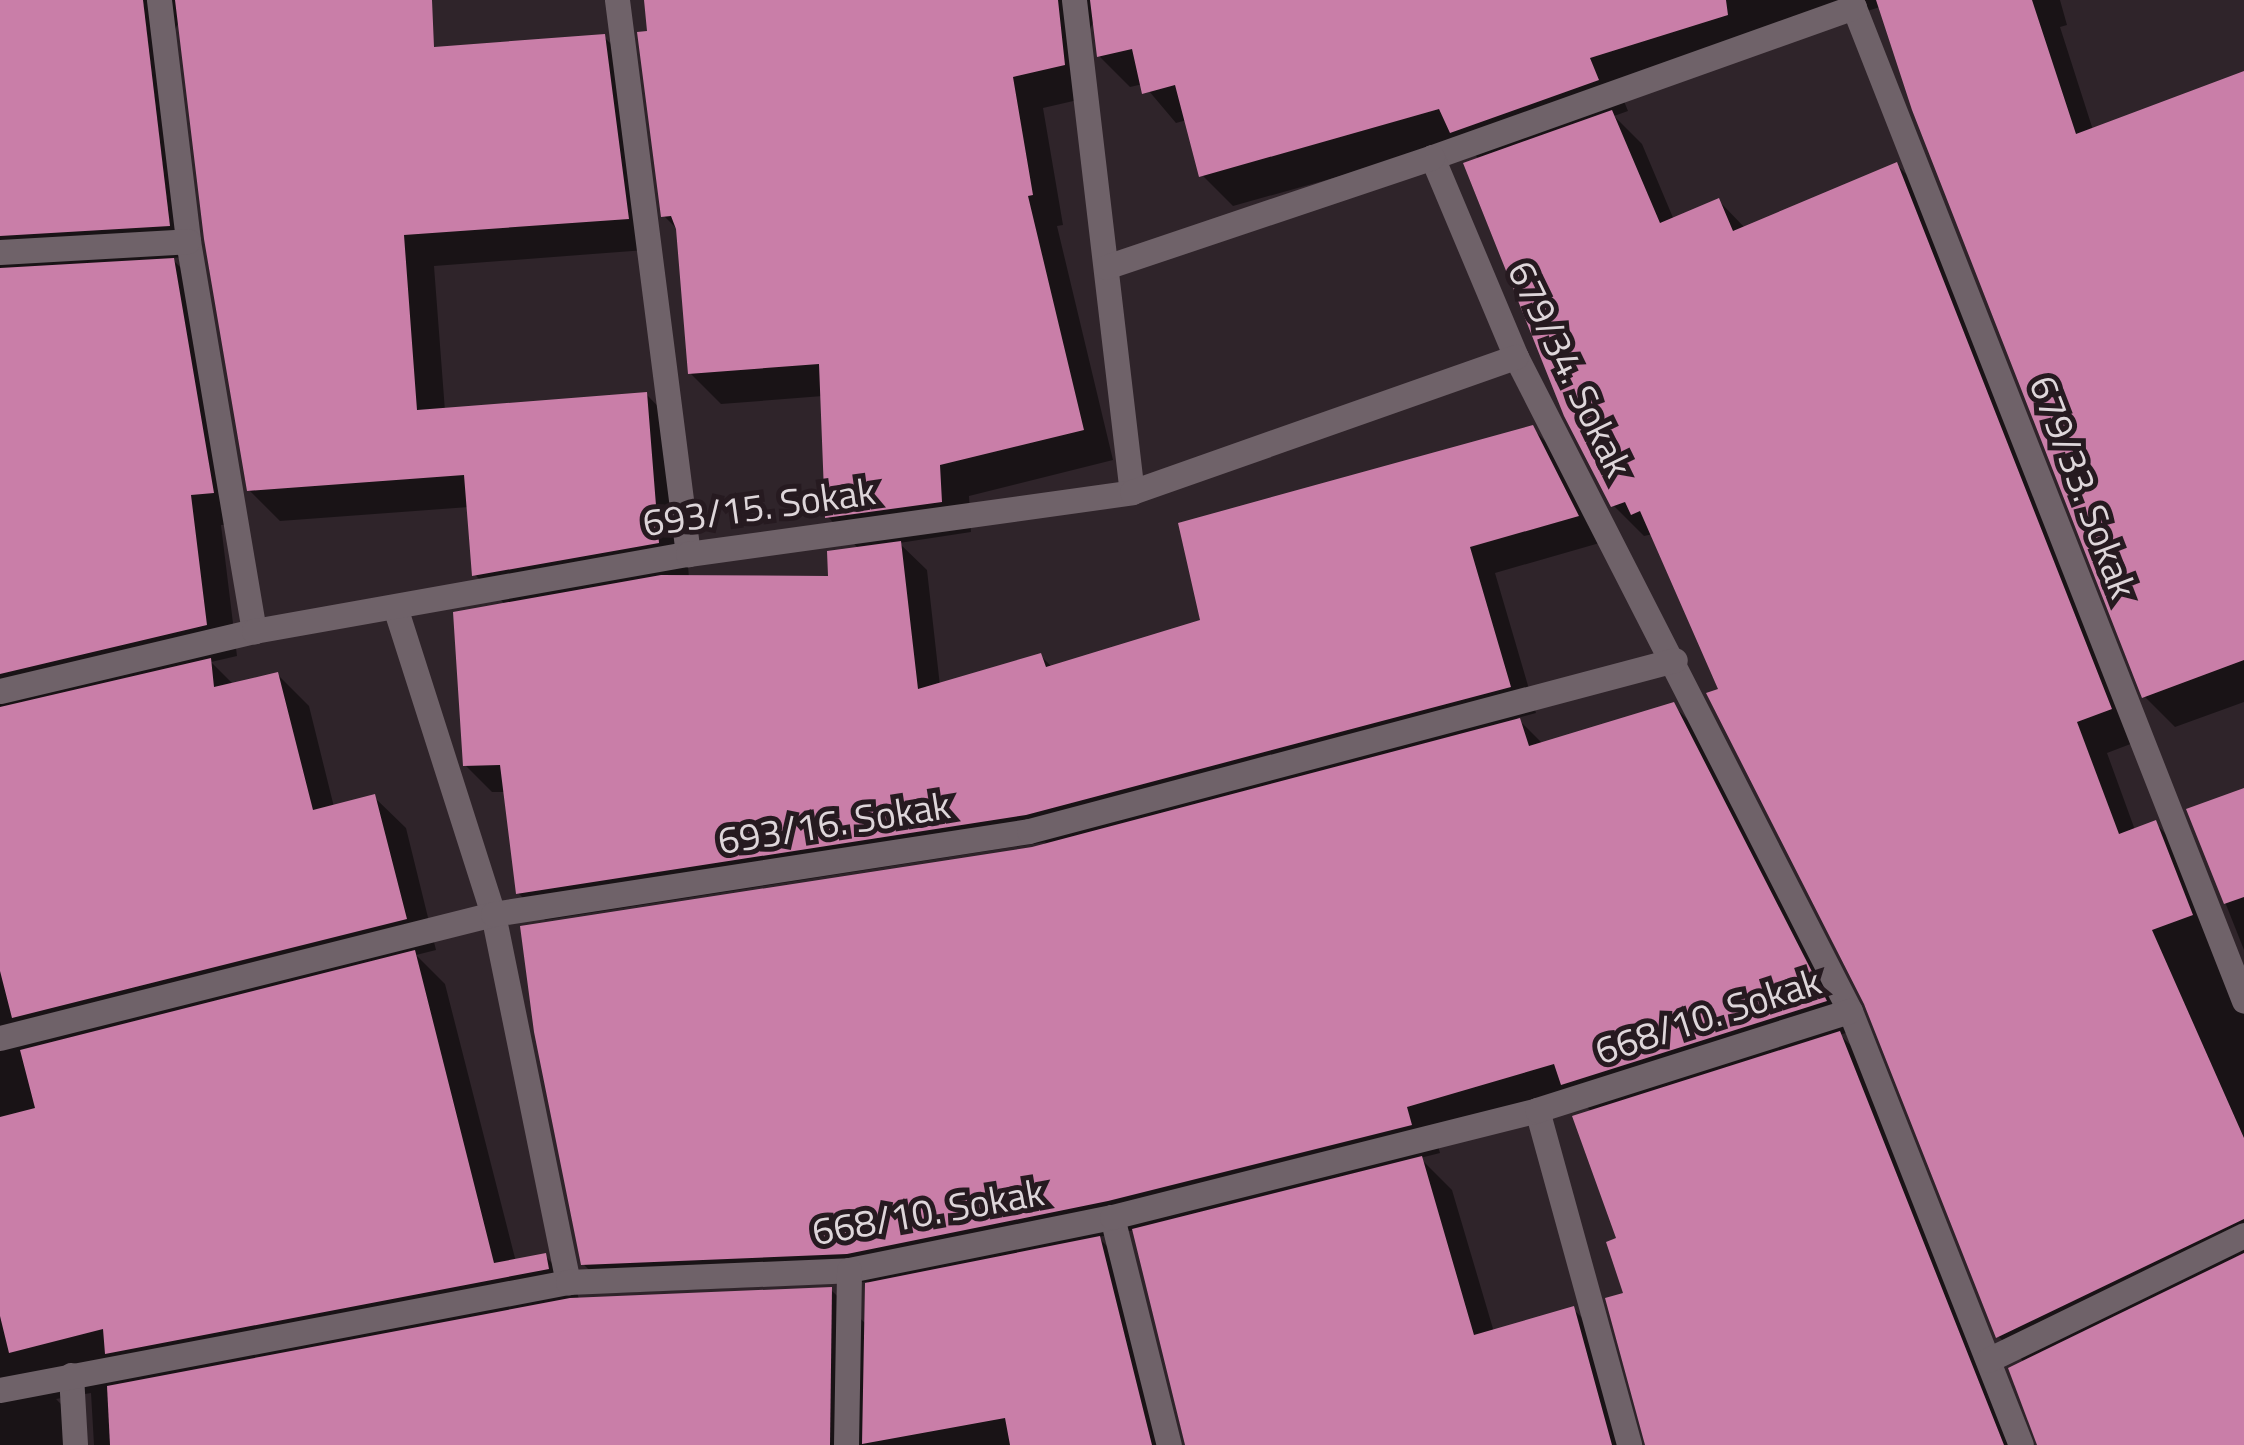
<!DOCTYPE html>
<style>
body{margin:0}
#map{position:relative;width:2244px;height:1445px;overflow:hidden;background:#2f242a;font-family:"Titillium Web",sans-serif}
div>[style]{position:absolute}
.shadow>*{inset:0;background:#0007}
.building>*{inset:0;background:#c97ea8}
.minor>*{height:25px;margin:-12.5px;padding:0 12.5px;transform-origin:12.5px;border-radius:12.5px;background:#6f6269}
span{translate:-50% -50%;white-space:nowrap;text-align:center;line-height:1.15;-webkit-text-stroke:10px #261a20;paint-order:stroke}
.street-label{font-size:38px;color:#ded6da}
</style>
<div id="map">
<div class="shadow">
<div style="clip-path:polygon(evenodd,0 0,386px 0,391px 52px,604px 37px,635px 68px,659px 249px,434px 266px,445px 411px,646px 394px,677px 426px,689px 578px,830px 578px,859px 549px,828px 517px,823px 396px,721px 404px,690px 373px,679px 231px,663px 215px,647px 0,2060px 0,2067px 25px,2060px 27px,2093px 130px,2244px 74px,2244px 702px,2175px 727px,2144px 696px,1880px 7px,1619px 89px,1628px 111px,1614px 116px,1642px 144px,1674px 220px,1718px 200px,1746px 229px,1897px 165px,1928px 196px,2141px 740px,2107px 753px,2135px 830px,2155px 823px,2186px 854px,2244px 1001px,2244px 1445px,2037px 1445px,2025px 1363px,1998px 1336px,1867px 1003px,1653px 534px,1644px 536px,1613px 505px,1480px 160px,1462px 142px,1233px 206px,1202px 175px,1187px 120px,1176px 123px,1143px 84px,1130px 87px,1099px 56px,1094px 20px,1088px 34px,1095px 96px,1043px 108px,1063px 225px,1057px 226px,1113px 460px,969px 496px,971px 532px,899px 543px,927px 570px,940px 686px,1040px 655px,1053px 668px,1203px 622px,1532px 428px,1559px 455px,1603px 542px,1495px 573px,1536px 713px,1517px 718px,1543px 744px,1673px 705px,1702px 734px,1854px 1030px,1840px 1035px,1871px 1065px,2021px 1445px,1645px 1445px,1619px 1240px,1592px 1112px,1574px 1095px,1435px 1136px,1440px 1153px,1420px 1158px,1452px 1190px,1494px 1332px,1573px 1309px,1605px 1340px,1633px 1445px,1185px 1445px,1135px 1230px,1098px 1237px,1130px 1270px,1174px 1445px,94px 1445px,91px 1393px,56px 1399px,86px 1430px,87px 1445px,0 1445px,0 0,180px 19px,249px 490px,280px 521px,469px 507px,475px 575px,506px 605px,465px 765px,492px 792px,505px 792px,518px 893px,545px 920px,1046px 842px,583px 1264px,613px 1293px,868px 1282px,867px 1325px,831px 1290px,579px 1300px,576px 1287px,545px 1256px,516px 1262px,445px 984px,416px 955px,436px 950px,406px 828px,374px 797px,334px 807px,309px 706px,278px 675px,234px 685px,211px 662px,237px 656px,221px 525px,244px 524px,205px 292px,171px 258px,200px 256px,173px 34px,180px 19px)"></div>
<div style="clip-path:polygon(2244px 790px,2244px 950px,2189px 811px)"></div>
</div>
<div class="building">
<div style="clip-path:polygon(0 0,143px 0,170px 226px,0 236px)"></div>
<div style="clip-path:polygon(175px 0,432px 0,434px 47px,605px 34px,629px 219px,404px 235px,417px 410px,647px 392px,659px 543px,472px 576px,464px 475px,247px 491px,204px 239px)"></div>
<div style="clip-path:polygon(644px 0,1058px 0,1065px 65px,1013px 77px,1033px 195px,1028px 196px,1084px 430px,940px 465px,942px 502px,825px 518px,819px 364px,688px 374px,676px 229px,671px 216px,661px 217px,637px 32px,647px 31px)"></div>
<div style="clip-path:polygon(1090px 0,1726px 0,1728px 15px,1590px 58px,1599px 80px,1450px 133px,1439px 109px,1199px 177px,1175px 85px,1142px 94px,1132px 49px,1097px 57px)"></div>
<div style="clip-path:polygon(1876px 0,2032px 0,2076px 134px,2244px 71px,2244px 660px,2142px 698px,1912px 110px)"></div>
<div style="clip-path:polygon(1612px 110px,1660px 223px,1719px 198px,1733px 231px,1897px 162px,2112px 709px,2077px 722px,2119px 834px,2156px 820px,2193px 915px,2152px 930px,2244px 1138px,2244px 1219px,1996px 1338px,1864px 1004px,1706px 693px,1718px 689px,1640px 511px,1631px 515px,1625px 502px,1611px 507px,1564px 416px,1463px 163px)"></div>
<div style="clip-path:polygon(174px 258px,214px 493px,191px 495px,207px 625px,0 674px,0 268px)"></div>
<div style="clip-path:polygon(1533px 425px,1579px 516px,1470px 547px,1511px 687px,1026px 815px,516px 894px,500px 765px,463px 766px,453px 612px,661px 575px,828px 576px,827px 551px,901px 541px,918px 689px,1041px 653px,1046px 667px,1200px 620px,1178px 523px)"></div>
<div style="clip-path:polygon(211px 658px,214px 687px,278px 672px,313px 810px,375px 794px,407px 919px,12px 1018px,0 971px,0 707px)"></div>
<div style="clip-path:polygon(1674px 702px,1827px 1001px,1561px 1085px,1554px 1064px,1407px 1107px,1412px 1125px,1108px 1201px,847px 1254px,581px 1265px,534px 1032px,520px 926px,1032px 847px,1520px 718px,1529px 746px)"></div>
<div style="clip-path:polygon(2244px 788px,2244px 897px,2224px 904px,2186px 809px)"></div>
<div style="clip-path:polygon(415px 950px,494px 1263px,546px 1253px,549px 1269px,105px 1354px,103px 1329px,9px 1353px,0 1316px,0 1117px,35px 1108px,20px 1050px)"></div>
<div style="clip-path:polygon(1840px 1031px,2004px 1445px,1645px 1445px,1605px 1298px,1623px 1293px,1606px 1242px,1616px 1238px,1572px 1116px)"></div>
<div style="clip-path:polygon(1422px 1156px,1474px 1335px,1574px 1306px,1612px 1445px,1185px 1445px,1132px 1229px)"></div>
<div style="clip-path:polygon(1100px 1236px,1152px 1445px,1010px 1445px,1005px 1418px,862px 1444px,865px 1283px)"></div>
<div style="clip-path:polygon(2244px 1253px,2244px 1445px,2037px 1445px,2008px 1368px)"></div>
<div style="clip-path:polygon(832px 1287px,830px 1445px,110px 1445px,107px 1386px,570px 1298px)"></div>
</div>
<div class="minor">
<div style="left:159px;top:0;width:243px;rotate:83.1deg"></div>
<div style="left:188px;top:241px;width:396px;rotate:80.4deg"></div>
<div style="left:617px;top:0;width:559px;rotate:82.7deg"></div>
<div style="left:1074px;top:0;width:495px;rotate:83.3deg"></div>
<div style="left:1851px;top:0;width:1075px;rotate:68.56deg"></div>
<div style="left:1854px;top:7px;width:448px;rotate:160.4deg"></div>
<div style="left:1432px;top:157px;width:217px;rotate:67.2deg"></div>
<div style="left:1516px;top:357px;width:734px;rotate:62.95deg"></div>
<div style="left:1850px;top:1011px;width:466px;rotate:68.5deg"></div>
<div style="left:0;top:252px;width:188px;rotate:-3.3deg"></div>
<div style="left:1106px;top:267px;width:344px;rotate:-18.6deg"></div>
<div style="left:395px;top:607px;width:322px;rotate:72.3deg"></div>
<div style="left:493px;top:914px;width:376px;rotate:78.5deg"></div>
<div style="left:0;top:691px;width:261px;rotate:-13.3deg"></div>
<div style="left:254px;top:631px;width:441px;rotate:-10.1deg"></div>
<div style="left:688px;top:554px;width:448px;rotate:-7.9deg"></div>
<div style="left:1132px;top:492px;width:407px;rotate:-19.4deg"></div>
<div style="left:0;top:1038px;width:508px;rotate:-14.12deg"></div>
<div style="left:493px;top:914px;width:542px;rotate:-8.8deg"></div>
<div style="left:1029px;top:831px;width:668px;rotate:-14.83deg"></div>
<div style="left:1537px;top:1110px;width:347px;rotate:74.6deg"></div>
<div style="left:1112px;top:1217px;width:235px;rotate:76deg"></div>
<div style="left:1988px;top:1360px;width:285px;rotate:-26deg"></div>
<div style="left:71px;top:1375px;width:70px;rotate:86.7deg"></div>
<div style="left:0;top:1390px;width:578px;rotate:-10.77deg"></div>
<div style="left:568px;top:1282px;width:281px;rotate:-2.4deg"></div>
<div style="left:849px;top:1270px;width:268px;rotate:-11.4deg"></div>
<div style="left:1112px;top:1217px;width:438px;rotate:-14.1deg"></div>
<div style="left:1537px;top:1110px;width:328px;rotate:-17.6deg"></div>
<div style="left:846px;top:1445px;width:175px;rotate:-89deg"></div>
</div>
<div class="street-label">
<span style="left:1570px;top:369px;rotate:64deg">679/34. Sokak</span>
<span style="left:2083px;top:487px;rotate:69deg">679/33. Sokak</span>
<span style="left:759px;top:507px;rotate:-8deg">693/15. Sokak</span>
<span style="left:834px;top:823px;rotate:-9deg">693/16. Sokak</span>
<span style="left:1708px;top:1016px;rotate:-18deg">668/10. Sokak</span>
<span style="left:928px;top:1212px;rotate:-10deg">668/10. Sokak</span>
</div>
</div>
